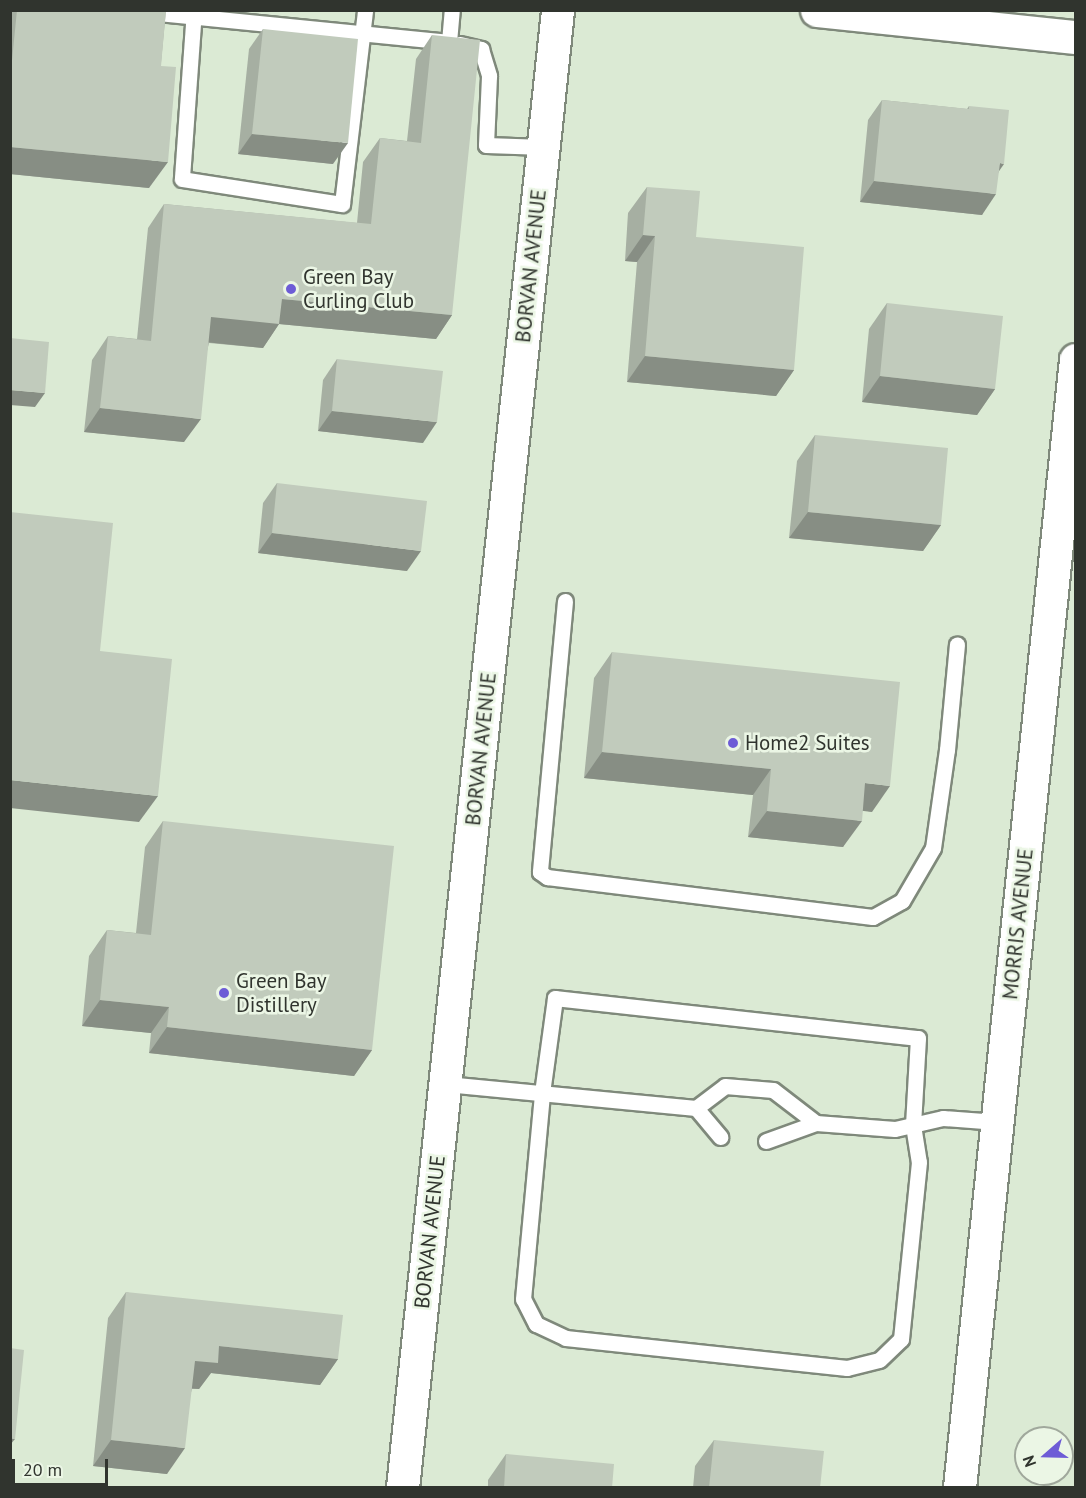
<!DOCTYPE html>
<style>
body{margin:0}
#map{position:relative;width:1086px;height:1498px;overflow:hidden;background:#ebf6e5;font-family:"PT Sans",sans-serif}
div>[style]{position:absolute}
.built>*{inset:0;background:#dbead4}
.roads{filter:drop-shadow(2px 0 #7f897b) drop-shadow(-2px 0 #7f897b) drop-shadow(0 2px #7f897b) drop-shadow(0 -2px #7f897b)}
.lane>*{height:15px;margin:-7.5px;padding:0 7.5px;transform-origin:7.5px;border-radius:7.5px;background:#fff}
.street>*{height:32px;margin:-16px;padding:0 16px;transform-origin:16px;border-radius:16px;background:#fff}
.secondary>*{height:33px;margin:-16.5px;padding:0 16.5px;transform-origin:16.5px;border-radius:16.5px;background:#fff}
.wall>*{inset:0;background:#a6afa2}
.shaded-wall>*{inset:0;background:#878e84}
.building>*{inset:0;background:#c1cbbc}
.dots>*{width:16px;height:16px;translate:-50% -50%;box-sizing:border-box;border:3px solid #ebf6e5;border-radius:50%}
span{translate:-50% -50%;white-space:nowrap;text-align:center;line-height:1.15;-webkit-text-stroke:5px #ebf6e5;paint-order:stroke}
.street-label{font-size:21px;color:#30342e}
.poi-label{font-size:21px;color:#30342e}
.left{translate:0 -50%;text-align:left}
.frame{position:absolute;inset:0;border:12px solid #30342e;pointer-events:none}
.north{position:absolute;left:1014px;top:1426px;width:60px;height:60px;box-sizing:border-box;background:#ebf6e5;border:2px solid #a0a89c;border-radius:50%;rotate:250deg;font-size:16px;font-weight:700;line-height:24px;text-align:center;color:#30342e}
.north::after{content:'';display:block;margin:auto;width:21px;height:27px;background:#6d5cd6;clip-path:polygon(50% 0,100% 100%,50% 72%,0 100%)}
.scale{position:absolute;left:12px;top:1459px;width:96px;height:27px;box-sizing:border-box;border:3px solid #30342e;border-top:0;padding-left:8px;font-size:18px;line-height:21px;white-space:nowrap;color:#30342e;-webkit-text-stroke:4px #ebf6e5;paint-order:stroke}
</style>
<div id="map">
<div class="built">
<div style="clip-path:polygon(evenodd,10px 11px,1075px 11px,1075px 1487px,11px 1487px,10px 11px,1026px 1438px,1062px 1438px,1062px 1474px,1026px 1474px,1026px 1438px)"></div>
</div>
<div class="roads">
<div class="lane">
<div style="left:128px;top:10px;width:323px;rotate:5.7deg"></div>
<div style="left:449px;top:42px;width:32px;rotate:-85deg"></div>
<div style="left:194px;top:10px;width:169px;rotate:94.1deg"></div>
<div style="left:182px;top:179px;width:162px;rotate:8.9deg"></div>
<div style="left:342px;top:204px;width:195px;rotate:-83.2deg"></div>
<div style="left:460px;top:44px;width:22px;rotate:13deg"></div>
<div style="left:481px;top:49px;width:28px;rotate:73deg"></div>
<div style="left:489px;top:76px;width:69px;rotate:92.5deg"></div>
<div style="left:486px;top:145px;width:58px;rotate:2deg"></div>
<div style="left:565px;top:601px;width:272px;rotate:95.3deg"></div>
<div style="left:540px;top:872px;width:9px;rotate:36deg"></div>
<div style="left:547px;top:877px;width:328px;rotate:7deg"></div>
<div style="left:873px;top:917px;width:33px;rotate:-29deg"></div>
<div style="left:902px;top:901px;width:61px;rotate:-59.7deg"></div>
<div style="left:933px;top:848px;width:99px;rotate:-81.9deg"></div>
<div style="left:947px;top:750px;width:106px;rotate:-84.6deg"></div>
<div style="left:555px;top:998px;width:365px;rotate:6.3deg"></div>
<div style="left:918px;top:1038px;width:87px;rotate:93.3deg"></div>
<div style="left:913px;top:1125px;width:37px;rotate:81deg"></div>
<div style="left:919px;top:1162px;width:178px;rotate:95.8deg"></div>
<div style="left:901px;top:1339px;width:30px;rotate:136deg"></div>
<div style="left:879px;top:1360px;width:33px;rotate:166deg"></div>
<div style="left:847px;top:1368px;width:283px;rotate:-173.9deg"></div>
<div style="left:566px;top:1338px;width:33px;rotate:-155deg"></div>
<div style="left:536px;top:1324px;width:28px;rotate:-117deg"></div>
<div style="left:523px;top:1299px;width:207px;rotate:-84.7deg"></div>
<div style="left:542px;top:1093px;width:96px;rotate:-82.2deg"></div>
<div style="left:446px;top:1084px;width:251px;rotate:5.5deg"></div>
<div style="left:696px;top:1108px;width:38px;rotate:50deg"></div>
<div style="left:696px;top:1108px;width:36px;rotate:-37deg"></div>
<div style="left:725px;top:1086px;width:48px;rotate:4.8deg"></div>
<div style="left:773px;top:1090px;width:54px;rotate:37.5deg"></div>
<div style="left:766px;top:1141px;width:53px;rotate:-19.8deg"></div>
<div style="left:816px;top:1123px;width:79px;rotate:4.3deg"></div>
<div style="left:895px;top:1129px;width:49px;rotate:-12.9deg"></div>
<div style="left:943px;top:1118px;width:54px;rotate:4.2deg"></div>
</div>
<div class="street">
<div style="left:403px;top:1488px;width:1486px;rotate:-84.01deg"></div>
<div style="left:960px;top:1488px;width:1134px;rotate:-84.13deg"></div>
</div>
<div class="secondary">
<div style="left:817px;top:10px;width:260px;rotate:6deg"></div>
</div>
</div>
<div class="wall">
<div style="clip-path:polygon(10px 10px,166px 10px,149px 188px,10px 174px)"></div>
<div style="clip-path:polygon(263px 29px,333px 164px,238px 154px,249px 49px)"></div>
<div style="clip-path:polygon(432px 35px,452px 315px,436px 339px,279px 324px,263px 348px,209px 343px,184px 442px,84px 432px,92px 360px,108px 336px,137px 339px,148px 228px,164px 204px,357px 223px,363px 162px,380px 138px,407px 141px,416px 59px)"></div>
<div style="clip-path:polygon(882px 100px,967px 109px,969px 106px,999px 171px,982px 215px,860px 202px,868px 120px)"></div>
<div style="clip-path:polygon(647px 187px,696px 237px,794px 370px,776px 396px,627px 382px,637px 262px,625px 261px,628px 213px)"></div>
<div style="clip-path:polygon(887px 303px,995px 389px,977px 415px,862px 402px,869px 329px)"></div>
<div style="clip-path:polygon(337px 359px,423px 443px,318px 431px,323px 380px)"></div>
<div style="clip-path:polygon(815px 435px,941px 525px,923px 551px,789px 538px,797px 461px)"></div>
<div style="clip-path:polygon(277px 483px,407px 571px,258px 553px,263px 503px)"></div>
<div style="clip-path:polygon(612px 652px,872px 812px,863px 810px,843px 847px,748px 837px,753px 795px,584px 778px,594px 678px)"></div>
<div style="clip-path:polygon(163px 821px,372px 1050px,354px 1076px,149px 1053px,151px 1033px,82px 1026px,89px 956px,107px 930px,136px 933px,145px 847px)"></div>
<div style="clip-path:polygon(126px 1292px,338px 1359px,320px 1385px,211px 1373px,199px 1389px,192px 1389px,167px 1474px,93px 1466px,108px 1318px)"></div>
<div style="clip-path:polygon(714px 1440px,820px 1488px,693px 1488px,695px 1466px)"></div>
<div style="clip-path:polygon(506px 1454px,612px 1488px,488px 1488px,488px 1480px)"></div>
</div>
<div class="shaded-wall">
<div style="clip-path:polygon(252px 134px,348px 143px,333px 164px,238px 154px)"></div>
<div style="clip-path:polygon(10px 147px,168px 162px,149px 188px,10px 174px)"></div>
<div style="clip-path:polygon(1000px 163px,1004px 164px,990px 184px)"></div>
<div style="clip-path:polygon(874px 181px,996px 194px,982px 215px,860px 202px)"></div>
<div style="clip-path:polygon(643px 235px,655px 236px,637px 262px,625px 261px)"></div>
<div style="clip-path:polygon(282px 299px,452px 315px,436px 339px,279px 324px,263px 348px,195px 341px,211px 317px)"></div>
<div style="clip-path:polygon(645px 356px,794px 370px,776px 396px,627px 382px)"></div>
<div style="clip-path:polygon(880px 376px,995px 389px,977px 415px,862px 402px)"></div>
<div style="clip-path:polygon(10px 390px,45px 393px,35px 407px,10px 405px)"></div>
<div style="clip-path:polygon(100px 408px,201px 419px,184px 442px,84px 432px)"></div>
<div style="clip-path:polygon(332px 411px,437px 422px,423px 443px,318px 431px)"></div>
<div style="clip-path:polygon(808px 512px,941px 525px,923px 551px,789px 538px)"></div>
<div style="clip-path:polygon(272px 533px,421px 551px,407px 571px,258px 553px)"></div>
<div style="clip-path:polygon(602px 752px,771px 769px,753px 795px,584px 778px)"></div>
<div style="clip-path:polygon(10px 780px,158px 796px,139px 822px,10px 808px)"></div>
<div style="clip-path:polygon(865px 783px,890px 786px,872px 812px,847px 809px)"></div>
<div style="clip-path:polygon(767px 811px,862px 821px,843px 847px,748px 837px)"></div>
<div style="clip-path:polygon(100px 1000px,169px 1007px,151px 1033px,82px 1026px)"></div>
<div style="clip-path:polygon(167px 1027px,372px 1050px,354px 1076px,149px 1053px)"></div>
<div style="clip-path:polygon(219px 1346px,338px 1359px,320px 1385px,211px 1373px,199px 1389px,176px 1387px,195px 1361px)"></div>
<div style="clip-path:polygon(10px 1438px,15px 1439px,10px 1445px)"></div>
<div style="clip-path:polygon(111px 1440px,185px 1448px,167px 1474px,93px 1466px)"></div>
</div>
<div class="building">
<div style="clip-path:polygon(17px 10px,166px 10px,161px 66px,176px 67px,168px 162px,10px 147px,10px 81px)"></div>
<div style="clip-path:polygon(263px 29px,358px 39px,348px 143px,252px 134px)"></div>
<div style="clip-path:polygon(432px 35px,480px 40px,452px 315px,282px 299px,279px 324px,211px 317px,201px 419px,100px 408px,108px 336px,151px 341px,164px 204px,371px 224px,380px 138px,421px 143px)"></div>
<div style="clip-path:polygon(882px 100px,969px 109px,969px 106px,1009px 110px,1004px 164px,1000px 163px,996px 194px,874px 181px)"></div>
<div style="clip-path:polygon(647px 187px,700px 191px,696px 237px,804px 247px,794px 370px,645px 356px,655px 236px,643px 235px)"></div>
<div style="clip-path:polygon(887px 303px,1003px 316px,995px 389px,880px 376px)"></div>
<div style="clip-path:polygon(10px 338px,49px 342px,45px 393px,10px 390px)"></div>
<div style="clip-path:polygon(337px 359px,443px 371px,437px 422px,332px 411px)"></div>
<div style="clip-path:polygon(815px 435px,948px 448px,941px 525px,808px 512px)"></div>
<div style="clip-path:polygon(277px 483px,427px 501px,421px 551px,272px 533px)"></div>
<div style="clip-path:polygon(10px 512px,113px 523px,100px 651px,172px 659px,158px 796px,10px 780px)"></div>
<div style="clip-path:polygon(612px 652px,900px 682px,890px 786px,865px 783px,862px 821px,767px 811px,771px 769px,602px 752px)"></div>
<div style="clip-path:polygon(163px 821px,394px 846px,372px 1050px,167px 1027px,169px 1007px,100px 1000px,107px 930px,151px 935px)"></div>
<div style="clip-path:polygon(126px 1292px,343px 1315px,338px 1359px,219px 1346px,218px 1363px,195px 1361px,185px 1448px,111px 1440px)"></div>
<div style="clip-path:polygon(10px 1348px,24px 1350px,15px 1439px,10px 1438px)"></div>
<div style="clip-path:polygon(714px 1440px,824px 1451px,820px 1488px,709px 1488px)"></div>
<div style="clip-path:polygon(506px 1454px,614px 1464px,612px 1488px,504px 1488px)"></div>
</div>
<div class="dots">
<div style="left:291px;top:289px;background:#6d5cd6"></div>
<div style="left:733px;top:743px;background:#6d5cd6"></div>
<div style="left:224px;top:993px;background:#6d5cd6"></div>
</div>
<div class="street-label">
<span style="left:531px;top:266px;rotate:-84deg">BORVAN AVENUE</span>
<span style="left:481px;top:749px;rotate:-84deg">BORVAN AVENUE</span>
<span style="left:1018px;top:924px;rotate:-84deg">MORRIS AVENUE</span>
<span style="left:430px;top:1232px;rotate:-84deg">BORVAN AVENUE</span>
</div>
<div class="poi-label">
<span class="left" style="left:303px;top:289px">Green Bay<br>Curling Club</span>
<span class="left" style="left:745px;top:743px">Home2 Suites</span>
<span class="left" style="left:236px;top:993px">Green Bay<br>Distillery</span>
</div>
<div class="frame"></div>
<div class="north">N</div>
<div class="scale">20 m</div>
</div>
